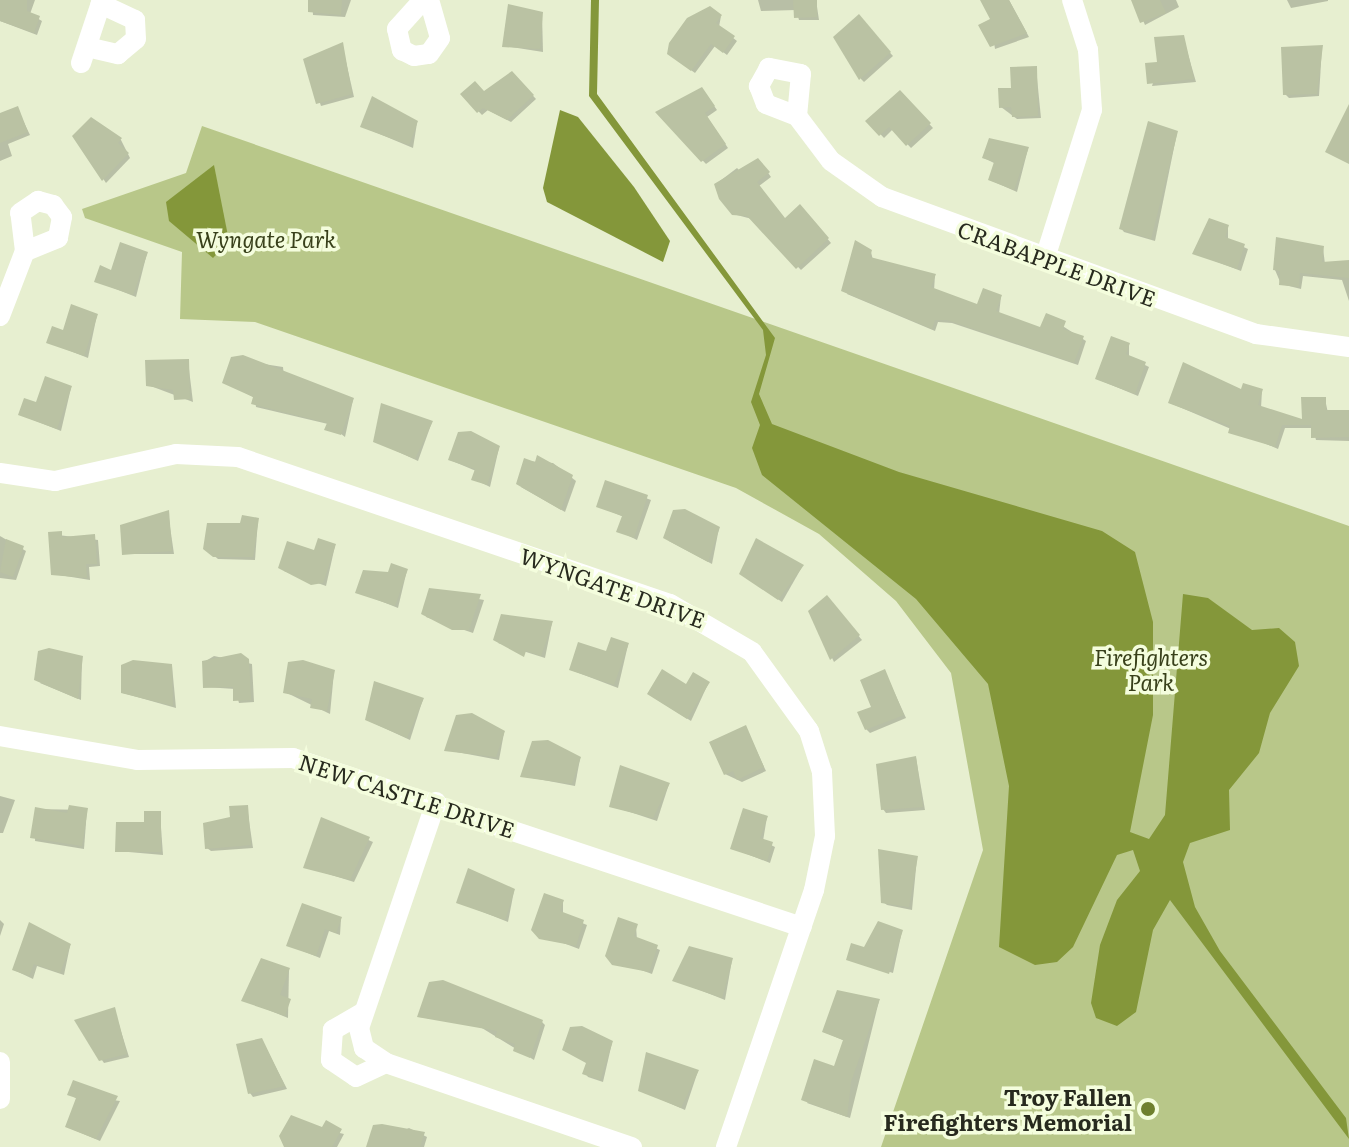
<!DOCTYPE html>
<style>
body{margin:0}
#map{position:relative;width:1349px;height:1147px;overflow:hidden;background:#e7efd0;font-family:Literata,serif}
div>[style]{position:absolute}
.green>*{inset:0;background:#b8c789}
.water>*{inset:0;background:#84973a}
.shadow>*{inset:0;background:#0003}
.building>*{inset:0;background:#bac2a3}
.minor>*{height:20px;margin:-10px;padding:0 10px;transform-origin:10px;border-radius:10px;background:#fff}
.dots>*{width:22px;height:22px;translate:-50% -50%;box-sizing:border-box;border:4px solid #f4fddd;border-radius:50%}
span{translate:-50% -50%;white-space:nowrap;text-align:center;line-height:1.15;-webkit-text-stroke:7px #f4fddd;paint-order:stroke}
.park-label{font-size:22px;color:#38401a;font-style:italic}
.street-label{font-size:22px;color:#272a1e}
.poi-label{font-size:22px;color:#272a1e;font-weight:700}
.right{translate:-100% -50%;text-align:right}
</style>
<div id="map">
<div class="green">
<div style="clip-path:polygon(202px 126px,1349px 526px,1349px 1147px,881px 1147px,983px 850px,951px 673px,896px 601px,819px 534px,736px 488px,255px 322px,180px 319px,182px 252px,85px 218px,82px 209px,186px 173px)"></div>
</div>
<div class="water">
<div style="clip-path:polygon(591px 0,599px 0,597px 94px,775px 338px,759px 394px,772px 424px,899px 472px,1102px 531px,1135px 552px,1153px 622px,1153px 715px,1130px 832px,1149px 839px,1165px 815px,1183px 594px,1208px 598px,1252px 630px,1279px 628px,1295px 642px,1299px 666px,1270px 713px,1259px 753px,1229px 790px,1230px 830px,1190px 843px,1183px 862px,1195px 907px,1220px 951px,1346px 1118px,1349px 1139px,1170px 900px,1153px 930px,1136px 1012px,1117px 1026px,1096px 1018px,1091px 1003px,1100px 945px,1117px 900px,1140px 871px,1133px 850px,1117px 855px,1073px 947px,1057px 962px,1035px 965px,999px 947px,1009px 786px,988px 684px,916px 599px,762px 475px,752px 448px,760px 425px,751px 402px,766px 355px,763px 330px,589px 96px)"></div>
<div style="clip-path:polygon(560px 110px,578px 117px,634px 187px,670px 241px,663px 262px,547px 202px,543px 188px)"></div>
<div style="clip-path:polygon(214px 165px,229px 241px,213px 258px,169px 221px,166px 202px)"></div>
</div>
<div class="shadow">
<div style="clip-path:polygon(0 0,35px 0,30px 14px,42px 21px,37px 35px,0 21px)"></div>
<div style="clip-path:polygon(312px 0,351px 0,345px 17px,313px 15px)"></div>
<div style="clip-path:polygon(758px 0,816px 0,819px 20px,799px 20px,796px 10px,761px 11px)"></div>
<div style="clip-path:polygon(988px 0,1009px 0,1029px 37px,995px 49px)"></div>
<div style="clip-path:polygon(1134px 0,1176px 0,1179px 7px,1145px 25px)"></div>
<div style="clip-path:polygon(1287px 0,1328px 0,1328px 1px,1291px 8px)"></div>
<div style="clip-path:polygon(542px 14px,543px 52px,504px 46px)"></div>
<div style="clip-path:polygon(721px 16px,719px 27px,737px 41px,727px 55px,715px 46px,695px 73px,673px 57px)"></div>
<div style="clip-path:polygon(858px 17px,893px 56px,864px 82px,861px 79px)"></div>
<div style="clip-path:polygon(1183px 37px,1196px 82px,1152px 86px,1159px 64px)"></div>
<div style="clip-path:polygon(342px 44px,354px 97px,321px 106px,305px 59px)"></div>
<div style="clip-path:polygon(1322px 47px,1319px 96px,1289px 98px,1285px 94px)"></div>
<div style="clip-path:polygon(1036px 68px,1041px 118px,1017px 119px,1001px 107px)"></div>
<div style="clip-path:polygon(512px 73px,536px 99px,511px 122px,488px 110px,482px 115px,463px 95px,484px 93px)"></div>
<div style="clip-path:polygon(900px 92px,933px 128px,911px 148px,893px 129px,884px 138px,868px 121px)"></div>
<div style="clip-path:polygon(705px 93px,717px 110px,707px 117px,728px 148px,706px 164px,658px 113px)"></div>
<div style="clip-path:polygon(17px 108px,30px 135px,8px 144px,12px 156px,0 161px,0 115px)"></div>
<div style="clip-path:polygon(91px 119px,121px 140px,130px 158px,106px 183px,75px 136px)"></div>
<div style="clip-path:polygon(417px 123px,413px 148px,363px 127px)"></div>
<div style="clip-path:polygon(1177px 133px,1155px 241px,1124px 232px,1121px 228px)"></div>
<div style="clip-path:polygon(1028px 149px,1017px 192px,990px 180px,996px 164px,984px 158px)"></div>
<div style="clip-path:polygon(762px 164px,771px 177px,759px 186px,785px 221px,800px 206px,831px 243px,801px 270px,752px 219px,733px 214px,716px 184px,737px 168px,742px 173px)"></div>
<div style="clip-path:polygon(1228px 227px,1228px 240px,1248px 249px,1241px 271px,1194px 253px)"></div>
<div style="clip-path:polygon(1323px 248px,1325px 264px,1349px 263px,1349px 301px,1342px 280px,1303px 276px,1301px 289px,1281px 284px,1275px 270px)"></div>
<div style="clip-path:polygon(871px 252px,873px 260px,935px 275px,934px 291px,978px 307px,1001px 297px,999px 314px,1042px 330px,1047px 316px,1086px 341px,1078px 365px,952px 323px,938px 322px,935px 331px,847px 294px)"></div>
<div style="clip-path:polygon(147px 253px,136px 297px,96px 281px,112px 272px)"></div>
<div style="clip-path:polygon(97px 315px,88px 358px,48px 342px,64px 332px)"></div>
<div style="clip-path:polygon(1129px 344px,1129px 357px,1149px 367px,1138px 396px,1097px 379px)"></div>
<div style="clip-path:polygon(232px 359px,283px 367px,284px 377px,353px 400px,345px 437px,328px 424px,256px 407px,255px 398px,225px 382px)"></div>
<div style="clip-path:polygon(188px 361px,193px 402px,148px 385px)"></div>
<div style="clip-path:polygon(71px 388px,61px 431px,21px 415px,37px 405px)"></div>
<div style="clip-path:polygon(1262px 391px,1261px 408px,1304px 421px,1325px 399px,1328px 413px,1349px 414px,1349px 441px,1316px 440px,1313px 428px,1285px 428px,1278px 449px,1170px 403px)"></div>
<div style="clip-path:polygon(432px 422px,418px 461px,375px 441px)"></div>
<div style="clip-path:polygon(499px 448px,490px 487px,474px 479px,476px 471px,450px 460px)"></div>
<div style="clip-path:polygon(526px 461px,553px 463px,576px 481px,565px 512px,521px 487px)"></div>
<div style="clip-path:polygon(606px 483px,651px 500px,637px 540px,619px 531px,624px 517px,598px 506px)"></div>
<div style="clip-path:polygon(168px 513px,174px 554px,124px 554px)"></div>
<div style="clip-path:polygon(258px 520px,255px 560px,218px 559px,205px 548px)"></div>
<div style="clip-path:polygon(719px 528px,712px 564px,669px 541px)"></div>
<div style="clip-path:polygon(50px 534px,98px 540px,100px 566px,89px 567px,90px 580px,53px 574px)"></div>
<div style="clip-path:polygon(0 536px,26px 551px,16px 580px,0 578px)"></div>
<div style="clip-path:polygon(335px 546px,326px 586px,284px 571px,315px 553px)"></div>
<div style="clip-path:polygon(802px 567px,782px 602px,745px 577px)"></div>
<div style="clip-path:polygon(407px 570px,398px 608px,358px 592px,389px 575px)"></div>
<div style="clip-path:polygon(431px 590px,484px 600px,473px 633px,426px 617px)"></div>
<div style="clip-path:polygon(827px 598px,862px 640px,834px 662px,810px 612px)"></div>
<div style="clip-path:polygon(552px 623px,545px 658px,498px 643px)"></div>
<div style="clip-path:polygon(628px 645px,618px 688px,571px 670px,607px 654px)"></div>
<div style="clip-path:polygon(214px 656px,252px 664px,254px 702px,239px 703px,235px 689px,205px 687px,204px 662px)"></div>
<div style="clip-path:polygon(82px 658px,81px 700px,40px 683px)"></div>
<div style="clip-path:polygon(172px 666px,176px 708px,123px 693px)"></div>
<div style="clip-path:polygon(334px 672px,330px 714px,285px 692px)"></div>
<div style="clip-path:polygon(885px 672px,906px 718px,870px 733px,866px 729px)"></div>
<div style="clip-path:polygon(708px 684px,691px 721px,653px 697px,687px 687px)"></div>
<div style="clip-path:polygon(423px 699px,410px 740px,367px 720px)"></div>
<div style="clip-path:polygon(746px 728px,766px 771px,742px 782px,725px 774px)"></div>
<div style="clip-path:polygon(504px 733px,499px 760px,446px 750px)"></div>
<div style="clip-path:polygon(916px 758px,925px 810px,886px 813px,883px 809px)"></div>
<div style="clip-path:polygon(580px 759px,575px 786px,522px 776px)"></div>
<div style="clip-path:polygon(669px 784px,657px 821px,612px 806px)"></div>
<div style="clip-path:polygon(0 796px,15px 800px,3px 833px,0 833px)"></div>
<div style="clip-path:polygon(247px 807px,253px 848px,211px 851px,207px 848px)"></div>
<div style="clip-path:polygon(36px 809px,87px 810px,84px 849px,35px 841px)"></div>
<div style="clip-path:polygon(160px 813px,163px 855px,117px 851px,146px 824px)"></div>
<div style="clip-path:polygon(767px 817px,763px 841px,775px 847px,770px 863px,732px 848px)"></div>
<div style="clip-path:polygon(322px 820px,373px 842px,354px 882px,306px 867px)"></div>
<div style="clip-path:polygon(917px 858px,912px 910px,887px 905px,883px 902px)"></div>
<div style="clip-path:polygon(514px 891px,508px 922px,458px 902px)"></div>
<div style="clip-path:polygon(563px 901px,563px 915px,587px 925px,579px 949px,537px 933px)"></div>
<div style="clip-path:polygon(341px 919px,340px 935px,329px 931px,320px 958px,288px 945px)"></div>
<div style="clip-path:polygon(0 920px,4px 924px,0 936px)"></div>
<div style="clip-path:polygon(636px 926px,637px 940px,660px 950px,652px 974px,611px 959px)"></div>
<div style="clip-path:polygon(902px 931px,893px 973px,849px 959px)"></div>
<div style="clip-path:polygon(70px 946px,64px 975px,37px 966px,33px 979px,14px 970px)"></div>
<div style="clip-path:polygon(732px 960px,725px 1000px,675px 980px)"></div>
<div style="clip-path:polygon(289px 970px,288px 1018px,244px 1000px)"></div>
<div style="clip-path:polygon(879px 1001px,850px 1118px,807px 1103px,836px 1069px,845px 1041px,824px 1032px)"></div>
<div style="clip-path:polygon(114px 1009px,129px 1057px,104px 1063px,76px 1022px)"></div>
<div style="clip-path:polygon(419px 1017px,542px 1022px,545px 1025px,534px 1060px,477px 1025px)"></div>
<div style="clip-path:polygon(262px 1040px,287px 1089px,253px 1097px,250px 1093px)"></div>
<div style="clip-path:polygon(612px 1043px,603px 1082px,588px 1077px,585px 1073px)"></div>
<div style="clip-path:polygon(698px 1071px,685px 1110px,640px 1090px)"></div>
<div style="clip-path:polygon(70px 1094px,120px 1101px,100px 1141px,67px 1127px,77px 1099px)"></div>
<div style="clip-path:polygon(409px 1128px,427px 1137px,424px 1147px,368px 1147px)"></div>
<div style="clip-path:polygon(323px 1129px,344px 1134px,337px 1147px,298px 1147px)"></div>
</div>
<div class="building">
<div style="clip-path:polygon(0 0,27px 0,27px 11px,40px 16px,34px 33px,0 21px)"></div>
<div style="clip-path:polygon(308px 0,342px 0,341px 15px,308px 12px)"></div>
<div style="clip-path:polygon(793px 0,817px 0,817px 17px,794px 18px)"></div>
<div style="clip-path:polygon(980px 0,1009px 0,1027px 33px,990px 47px,978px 25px,990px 19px)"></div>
<div style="clip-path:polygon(1131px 0,1160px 0,1166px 13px,1140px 23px)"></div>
<div style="clip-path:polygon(508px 4px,543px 12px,540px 49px,502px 47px)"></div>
<div style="clip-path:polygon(710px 6px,722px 15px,716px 23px,735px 36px,723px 53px,711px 44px,691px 71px,667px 54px,669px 43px,687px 18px)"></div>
<div style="clip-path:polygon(859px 14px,891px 52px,859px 80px,833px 37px)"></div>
<div style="clip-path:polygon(1184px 35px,1194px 79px,1147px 84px,1145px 63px,1157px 62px,1154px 37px)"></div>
<div style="clip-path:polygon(343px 42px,352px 94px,316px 104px,303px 59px)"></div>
<div style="clip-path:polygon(1323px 45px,1317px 94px,1283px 95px,1281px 47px)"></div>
<div style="clip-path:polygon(1037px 66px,1038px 116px,1012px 117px,1011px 107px,999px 108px,998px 88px,1011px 88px,1010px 67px)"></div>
<div style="clip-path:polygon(512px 71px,534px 95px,507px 120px,483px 108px,477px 113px,460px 94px,475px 81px,484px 91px)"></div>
<div style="clip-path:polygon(702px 87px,715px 106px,705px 113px,726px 144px,701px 162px,655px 112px)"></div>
<div style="clip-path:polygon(900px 90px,931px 123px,906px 146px,889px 127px,879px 136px,865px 121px)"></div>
<div style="clip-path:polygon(372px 96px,418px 121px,409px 145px,360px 127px)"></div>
<div style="clip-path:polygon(1349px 104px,1349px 164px,1325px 152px)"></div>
<div style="clip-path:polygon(18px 106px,28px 132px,0 143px,0 113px)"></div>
<div style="clip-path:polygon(91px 117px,122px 138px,118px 143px,129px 153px,102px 181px,72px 136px)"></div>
<div style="clip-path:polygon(1148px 121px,1178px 131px,1151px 239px,1119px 229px)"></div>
<div style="clip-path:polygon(989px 138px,1029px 147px,1014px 190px,988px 180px,994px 162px,982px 158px)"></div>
<div style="clip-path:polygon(758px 158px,770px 172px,757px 182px,785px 218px,800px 204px,829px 238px,796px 269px,747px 216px,732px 215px,719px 199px,714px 184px)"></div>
<div style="clip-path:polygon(1209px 218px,1229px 225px,1225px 237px,1245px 244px,1237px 269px,1192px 254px)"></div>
<div style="clip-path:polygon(1276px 237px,1324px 246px,1322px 262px,1349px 260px,1349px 278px,1300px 273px,1299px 287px,1279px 285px,1280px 271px,1273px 270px)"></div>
<div style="clip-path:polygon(855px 240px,872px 250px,870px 257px,936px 274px,931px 287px,977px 304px,983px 288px,1002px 295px,996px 311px,1040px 327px,1046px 313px,1066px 321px,1063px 329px,1084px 336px,1074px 363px,947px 320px,935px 320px,932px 329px,841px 291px)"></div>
<div style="clip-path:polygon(120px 242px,148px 252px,133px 295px,94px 282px,100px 265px,111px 270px)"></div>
<div style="clip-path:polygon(71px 304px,98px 314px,84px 356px,46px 343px,52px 326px,63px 330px)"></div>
<div style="clip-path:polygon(1111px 336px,1130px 343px,1126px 354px,1146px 362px,1135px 394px,1095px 379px)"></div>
<div style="clip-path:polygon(243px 355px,354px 398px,341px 435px,324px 430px,327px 423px,251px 404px,253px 397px,222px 383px,231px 357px)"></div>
<div style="clip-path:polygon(189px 359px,190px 399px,174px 400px,173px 390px,146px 386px,145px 360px)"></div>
<div style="clip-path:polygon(1183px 362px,1241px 389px,1243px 383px,1263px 389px,1258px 405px,1302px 419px,1301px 397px,1326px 397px,1326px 410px,1349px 410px,1349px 437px,1311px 438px,1311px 425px,1282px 425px,1275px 447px,1228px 433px,1230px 426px,1168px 403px)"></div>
<div style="clip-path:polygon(45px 376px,72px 386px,57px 429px,18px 415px,24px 398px,36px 402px)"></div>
<div style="clip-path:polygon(381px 403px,433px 421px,415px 459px,373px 442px)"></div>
<div style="clip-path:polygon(471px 431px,500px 446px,487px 485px,471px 480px,475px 469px,448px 460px,458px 432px)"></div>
<div style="clip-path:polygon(537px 455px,573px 475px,561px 510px,516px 484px,524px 458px,535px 462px)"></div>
<div style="clip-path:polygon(605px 480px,648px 495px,634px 538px,616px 532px,622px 516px,596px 507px)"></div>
<div style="clip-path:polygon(685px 509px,720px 527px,708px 562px,663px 538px,673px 510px)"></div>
<div style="clip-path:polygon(169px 510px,172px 551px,122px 555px,120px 525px)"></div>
<div style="clip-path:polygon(242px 515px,259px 518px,253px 557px,213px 557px,203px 549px,207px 523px,240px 523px)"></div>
<div style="clip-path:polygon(62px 531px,62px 537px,95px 534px,97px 564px,86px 564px,87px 578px,51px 575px,48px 532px)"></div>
<div style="clip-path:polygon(318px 538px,336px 544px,323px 583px,311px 585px,278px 568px,287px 541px,314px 550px)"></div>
<div style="clip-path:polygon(756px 538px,804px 565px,778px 600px,739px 574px)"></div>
<div style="clip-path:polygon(6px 539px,24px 546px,13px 577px,0 572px)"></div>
<div style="clip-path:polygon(391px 563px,408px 569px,395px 606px,355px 593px,363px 570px,388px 572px)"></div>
<div style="clip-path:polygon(429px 588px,481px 594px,469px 630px,452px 630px,421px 614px)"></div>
<div style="clip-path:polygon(827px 595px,860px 635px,830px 660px,808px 611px)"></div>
<div style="clip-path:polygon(501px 614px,553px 621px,541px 656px,526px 651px,524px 657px,493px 640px)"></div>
<div style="clip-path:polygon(611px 637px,629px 643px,614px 685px,569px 670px,578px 642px,606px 651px)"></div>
<div style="clip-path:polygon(49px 648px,83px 656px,78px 699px,34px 680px,38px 651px)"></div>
<div style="clip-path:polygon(241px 653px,249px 659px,251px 700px,233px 701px,233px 687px,203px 688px,202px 661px)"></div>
<div style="clip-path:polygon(133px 660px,172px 664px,173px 706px,121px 693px,121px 665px)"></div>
<div style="clip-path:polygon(303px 660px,335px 670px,327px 711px,310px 708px,312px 699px,283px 693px,288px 662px)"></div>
<div style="clip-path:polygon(662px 669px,686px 684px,693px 672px,710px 682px,687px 719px,647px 694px)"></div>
<div style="clip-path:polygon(885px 669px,904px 715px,865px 730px,857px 712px,871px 707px,860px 680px)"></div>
<div style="clip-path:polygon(374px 681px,424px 698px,407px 738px,365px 720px)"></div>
<div style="clip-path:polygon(472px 713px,505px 731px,496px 757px,444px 751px,456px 715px)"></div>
<div style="clip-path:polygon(746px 725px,764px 767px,737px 780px,733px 771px,724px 775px,709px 742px)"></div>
<div style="clip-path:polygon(548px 740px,581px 757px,572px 784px,520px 777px,532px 741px)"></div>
<div style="clip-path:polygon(916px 756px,923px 807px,881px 810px,876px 764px)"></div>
<div style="clip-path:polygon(620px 765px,670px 783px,653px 818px,609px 807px)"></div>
<div style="clip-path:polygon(69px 805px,88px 808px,82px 846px,30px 838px,35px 807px,67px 813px)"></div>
<div style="clip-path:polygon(248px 805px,251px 845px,205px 849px,203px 823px,230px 817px,229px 806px)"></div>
<div style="clip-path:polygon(743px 808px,768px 816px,760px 838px,773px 842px,767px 861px,730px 849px)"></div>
<div style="clip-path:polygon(144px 811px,161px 811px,161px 852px,115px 852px,116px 822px,144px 822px)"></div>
<div style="clip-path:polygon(321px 817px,370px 837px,350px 880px,303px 868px)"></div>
<div style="clip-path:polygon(878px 849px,918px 856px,909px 907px,881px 903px)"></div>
<div style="clip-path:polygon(468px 868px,515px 889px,505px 920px,456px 903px)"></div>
<div style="clip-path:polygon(544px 893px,564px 900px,560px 911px,584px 920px,576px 946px,539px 939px,531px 930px)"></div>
<div style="clip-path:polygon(302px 903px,342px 917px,336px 933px,325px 929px,316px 956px,286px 946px)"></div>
<div style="clip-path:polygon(618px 917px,638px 924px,634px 936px,658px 945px,649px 972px,612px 965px,605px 956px)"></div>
<div style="clip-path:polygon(878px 921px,903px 930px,889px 974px,846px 960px,851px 943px,864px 947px)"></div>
<div style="clip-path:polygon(29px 922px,71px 944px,60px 973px,34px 964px,29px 976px,12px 970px)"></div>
<div style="clip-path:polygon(689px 946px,733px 958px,722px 998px,672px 981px)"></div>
<div style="clip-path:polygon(261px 958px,290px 968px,280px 995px,291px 999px,285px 1016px,241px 1001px)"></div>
<div style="clip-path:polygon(443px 980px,543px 1020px,530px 1058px,513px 1051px,515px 1044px,495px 1037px,497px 1031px,417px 1017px,429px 982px)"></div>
<div style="clip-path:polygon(837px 990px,880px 999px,851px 1082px,847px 1117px,801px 1100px,814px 1059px,834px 1066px,843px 1040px,822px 1032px)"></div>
<div style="clip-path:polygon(115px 1007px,127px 1054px,99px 1061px,74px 1020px)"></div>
<div style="clip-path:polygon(582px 1026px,613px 1041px,600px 1080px,582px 1074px,586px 1063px,562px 1050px,570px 1027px)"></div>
<div style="clip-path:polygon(262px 1038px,285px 1086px,248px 1094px,236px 1044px)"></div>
<div style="clip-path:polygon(646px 1052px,699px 1070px,681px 1108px,638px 1091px)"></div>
<div style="clip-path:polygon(73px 1080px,118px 1096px,96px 1139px,65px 1127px,76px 1098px,67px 1095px)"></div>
<div style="clip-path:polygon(291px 1115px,322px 1127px,326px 1120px,342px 1129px,332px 1147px,284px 1147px,279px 1136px)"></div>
<div style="clip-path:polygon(382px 1124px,425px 1132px,420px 1147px,366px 1147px,373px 1125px)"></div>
</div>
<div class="minor">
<div style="left:423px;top:0;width:39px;rotate:132deg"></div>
<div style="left:397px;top:29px;width:22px;rotate:77deg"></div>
<div style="left:402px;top:50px;width:13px;rotate:27deg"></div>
<div style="left:414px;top:56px;width:15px;rotate:-8deg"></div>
<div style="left:429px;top:54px;width:19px;rotate:-55deg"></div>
<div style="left:440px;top:38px;width:40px;rotate:-106deg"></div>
<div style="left:87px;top:47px;width:32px;rotate:13deg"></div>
<div style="left:118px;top:54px;width:23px;rotate:-40deg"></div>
<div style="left:136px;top:39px;width:19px;rotate:-93deg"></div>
<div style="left:135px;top:20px;width:38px;rotate:-155deg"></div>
<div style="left:81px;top:63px;width:66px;rotate:-71.6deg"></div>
<div style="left:797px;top:116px;width:42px;rotate:-84.6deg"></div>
<div style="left:801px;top:74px;width:33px;rotate:-169deg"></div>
<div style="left:769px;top:68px;width:21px;rotate:119deg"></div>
<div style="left:759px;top:86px;width:19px;rotate:69deg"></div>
<div style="left:766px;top:104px;width:33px;rotate:21deg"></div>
<div style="left:797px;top:116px;width:56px;rotate:52.9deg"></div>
<div style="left:831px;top:161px;width:62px;rotate:35.2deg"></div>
<div style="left:882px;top:197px;width:398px;rotate:20.1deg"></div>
<div style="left:1256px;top:334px;width:94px;rotate:8deg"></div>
<div style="left:1045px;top:258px;width:155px;rotate:-72.4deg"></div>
<div style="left:1092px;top:110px;width:60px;rotate:-93.8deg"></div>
<div style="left:1088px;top:50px;width:52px;rotate:-107.7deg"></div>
<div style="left:0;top:316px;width:70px;rotate:-69deg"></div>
<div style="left:25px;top:251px;width:38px;rotate:-97deg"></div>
<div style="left:20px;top:213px;width:22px;rotate:-34deg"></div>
<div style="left:38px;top:201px;width:16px;rotate:15deg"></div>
<div style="left:53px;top:205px;width:15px;rotate:53deg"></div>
<div style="left:62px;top:217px;width:21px;rotate:101deg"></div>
<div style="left:58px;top:238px;width:35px;rotate:158deg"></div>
<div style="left:0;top:473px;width:56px;rotate:8.3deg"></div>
<div style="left:55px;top:481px;width:124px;rotate:-12.6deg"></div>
<div style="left:176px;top:454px;width:62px;rotate:2.8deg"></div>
<div style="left:238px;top:457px;width:456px;rotate:18.8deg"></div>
<div style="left:670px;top:604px;width:95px;rotate:30.3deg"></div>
<div style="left:752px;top:652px;width:97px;rotate:54.2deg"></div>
<div style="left:809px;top:731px;width:43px;rotate:72.4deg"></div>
<div style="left:822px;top:772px;width:64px;rotate:87.3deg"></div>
<div style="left:825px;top:836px;width:55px;rotate:101.5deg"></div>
<div style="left:814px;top:890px;width:272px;rotate:108.9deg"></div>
<div style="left:0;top:736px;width:139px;rotate:9.9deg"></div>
<div style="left:137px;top:760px;width:156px;rotate:-0.7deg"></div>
<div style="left:293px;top:758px;width:536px;rotate:18.37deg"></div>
<div style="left:436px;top:802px;width:239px;rotate:108.8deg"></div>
<div style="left:359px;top:1028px;width:21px;rotate:76deg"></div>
<div style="left:364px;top:1048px;width:27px;rotate:34deg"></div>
<div style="left:386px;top:1063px;width:260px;rotate:18.9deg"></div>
<div style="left:364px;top:1012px;width:36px;rotate:150deg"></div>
<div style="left:333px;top:1030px;width:30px;rotate:94deg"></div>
<div style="left:331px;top:1060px;width:30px;rotate:34deg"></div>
<div style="left:356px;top:1077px;width:33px;rotate:-25deg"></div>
<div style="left:0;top:1062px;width:37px;rotate:90deg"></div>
</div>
<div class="dots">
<div style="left:1148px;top:1109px;background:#6f802e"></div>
</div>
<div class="park-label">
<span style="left:266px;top:239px">Wyngate Park</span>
<span style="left:1151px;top:669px">Firefighters<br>Park</span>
</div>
<div class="street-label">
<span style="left:1057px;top:263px;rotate:20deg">CRABAPPLE DRIVE</span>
<span style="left:613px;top:587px;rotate:20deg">WYNGATE DRIVE</span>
<span style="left:407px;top:795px;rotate:18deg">NEW CASTLE DRIVE</span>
</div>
<div class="poi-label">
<span class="right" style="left:1132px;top:1109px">Troy Fallen<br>Firefighters Memorial</span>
</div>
</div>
